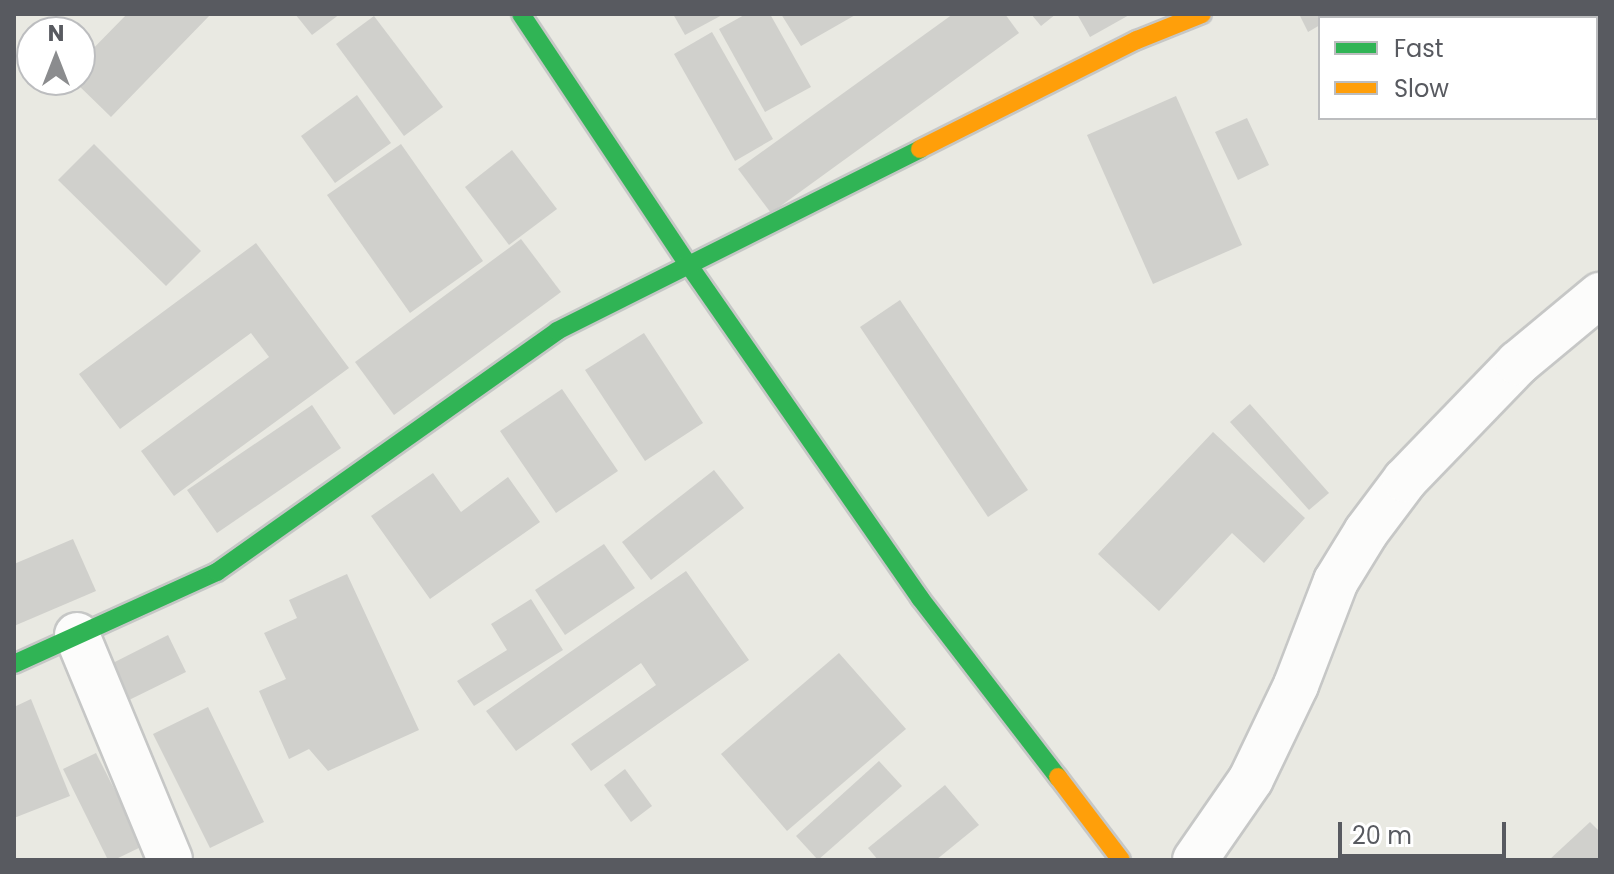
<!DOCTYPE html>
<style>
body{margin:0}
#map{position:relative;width:1614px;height:874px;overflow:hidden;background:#e9e9e2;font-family:Poppins,sans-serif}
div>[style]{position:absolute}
.building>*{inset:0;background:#d0d0cc}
.roads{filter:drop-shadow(2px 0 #c6c7c6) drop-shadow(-2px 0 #c6c7c6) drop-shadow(0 2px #c6c7c6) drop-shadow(0 -2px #c6c7c6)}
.street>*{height:44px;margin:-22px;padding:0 22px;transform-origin:22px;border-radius:22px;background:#fcfcfb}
.fast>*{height:18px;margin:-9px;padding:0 9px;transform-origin:9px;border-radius:9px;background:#30b455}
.slow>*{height:18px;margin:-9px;padding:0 9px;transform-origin:9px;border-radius:9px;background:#ff9f0a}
span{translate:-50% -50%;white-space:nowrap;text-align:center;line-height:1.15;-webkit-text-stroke:8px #fff;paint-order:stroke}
.frame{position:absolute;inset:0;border:16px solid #585a60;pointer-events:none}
.legend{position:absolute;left:1318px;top:16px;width:280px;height:104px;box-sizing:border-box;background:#fff;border:2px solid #bcbdbf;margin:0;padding:10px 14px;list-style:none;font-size:24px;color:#585a60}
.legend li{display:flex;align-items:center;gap:16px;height:40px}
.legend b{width:40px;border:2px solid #bcbdbf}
.north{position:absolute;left:16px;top:16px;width:80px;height:80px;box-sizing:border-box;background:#fff;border:2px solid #bcbdbf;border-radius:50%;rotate:0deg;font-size:22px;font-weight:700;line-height:32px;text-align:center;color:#585a60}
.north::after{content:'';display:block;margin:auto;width:28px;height:36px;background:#8b8c8e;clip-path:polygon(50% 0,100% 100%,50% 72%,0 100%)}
.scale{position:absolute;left:1338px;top:822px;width:168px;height:36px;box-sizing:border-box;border:4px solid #585a60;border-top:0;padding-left:10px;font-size:24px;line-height:28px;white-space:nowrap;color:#585a60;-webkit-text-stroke:6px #fff;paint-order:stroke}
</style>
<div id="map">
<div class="building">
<div style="clip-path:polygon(127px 14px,211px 14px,111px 117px,73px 80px,80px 80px,80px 62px)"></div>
<div style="clip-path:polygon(295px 14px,340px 14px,312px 35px)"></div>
<div style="clip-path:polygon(673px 14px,724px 14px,685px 35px)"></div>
<div style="clip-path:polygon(746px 14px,770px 14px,811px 87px,765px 112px,719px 29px)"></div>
<div style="clip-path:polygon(781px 14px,857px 14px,801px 46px)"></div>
<div style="clip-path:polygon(953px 14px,1005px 14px,1019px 33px,771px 213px,738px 169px)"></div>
<div style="clip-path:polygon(1031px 14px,1056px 14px,1041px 26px)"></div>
<div style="clip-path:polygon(1077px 14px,1131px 14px,1090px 37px)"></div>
<div style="clip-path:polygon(1299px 14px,1342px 14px,1320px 18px,1320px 25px,1308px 32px)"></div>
<div style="clip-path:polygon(1386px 14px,1434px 14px,1436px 18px,1386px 18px)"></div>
<div style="clip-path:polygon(1449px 14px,1530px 14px,1533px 18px,1452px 18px)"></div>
<div style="clip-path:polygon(374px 16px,443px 107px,404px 136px,336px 44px)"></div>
<div style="clip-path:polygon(712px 32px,773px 139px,735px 161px,674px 54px)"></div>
<div style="clip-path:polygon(357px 95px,391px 143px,335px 183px,301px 136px)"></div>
<div style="clip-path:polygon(1176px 96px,1242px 245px,1153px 284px,1087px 135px)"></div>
<div style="clip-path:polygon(1247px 118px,1269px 165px,1238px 180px,1215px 132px)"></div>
<div style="clip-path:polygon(94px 144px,201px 251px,166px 286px,58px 180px)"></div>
<div style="clip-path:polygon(401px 144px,483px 261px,410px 313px,327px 195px)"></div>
<div style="clip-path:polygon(512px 150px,557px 209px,509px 245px,465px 187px)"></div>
<div style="clip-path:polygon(521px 239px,561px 292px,394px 415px,355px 362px)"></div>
<div style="clip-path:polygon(256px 243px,349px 368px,174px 496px,141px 451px,269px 357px,251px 333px,120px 429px,79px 374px)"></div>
<div style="clip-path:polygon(900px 300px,1028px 490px,988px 517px,860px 327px)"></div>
<div style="clip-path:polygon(644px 333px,703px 423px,645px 461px,585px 370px)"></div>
<div style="clip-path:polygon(562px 389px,618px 471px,556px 513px,500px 431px)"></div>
<div style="clip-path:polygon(1250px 404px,1329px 493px,1309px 510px,1230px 422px)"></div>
<div style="clip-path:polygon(312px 405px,341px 448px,217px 533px,187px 490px)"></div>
<div style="clip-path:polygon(1213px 432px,1305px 518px,1264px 563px,1232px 533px,1159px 611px,1098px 554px)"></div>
<div style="clip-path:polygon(714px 470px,744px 508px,651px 580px,622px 542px)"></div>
<div style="clip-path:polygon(433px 473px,461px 512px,508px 477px,540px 522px,430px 599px,371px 516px)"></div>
<div style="clip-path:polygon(73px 539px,96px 591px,14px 626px,14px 564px)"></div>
<div style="clip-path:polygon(604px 544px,635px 588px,565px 635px,535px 590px)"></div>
<div style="clip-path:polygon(686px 571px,749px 660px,591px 771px,571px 744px,656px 685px,641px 663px,516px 751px,486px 711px)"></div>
<div style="clip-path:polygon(347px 574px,419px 730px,328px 771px,309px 749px,289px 759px,259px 691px,286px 679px,264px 633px,297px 618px,289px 600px)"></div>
<div style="clip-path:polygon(531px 599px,563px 650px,474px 706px,457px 681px,507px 650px,491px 624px)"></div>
<div style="clip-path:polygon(168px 635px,186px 672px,125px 702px,107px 666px)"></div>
<div style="clip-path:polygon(839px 653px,906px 729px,787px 831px,721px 754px)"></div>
<div style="clip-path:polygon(31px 699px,70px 796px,14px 818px,14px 707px)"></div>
<div style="clip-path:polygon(208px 707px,264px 822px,210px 848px,153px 734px)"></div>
<div style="clip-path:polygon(96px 753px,143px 846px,114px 860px,108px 860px,63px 769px)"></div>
<div style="clip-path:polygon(879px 761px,902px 786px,818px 860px,796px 836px)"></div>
<div style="clip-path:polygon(625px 769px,652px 806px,631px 822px,604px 785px)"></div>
<div style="clip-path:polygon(945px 785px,979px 825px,936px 860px,878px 860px,868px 848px)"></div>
<div style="clip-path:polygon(1590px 822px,1600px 832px,1600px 860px,1549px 860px)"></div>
</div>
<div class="roads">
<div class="street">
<div style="left:77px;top:635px;width:243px;rotate:67.5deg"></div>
<div style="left:1195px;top:860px;width:98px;rotate:-55.3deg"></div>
<div style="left:1251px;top:779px;width:104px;rotate:-64.4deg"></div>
<div style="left:1296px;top:685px;width:111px;rotate:-69deg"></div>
<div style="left:1336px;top:581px;width:57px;rotate:-58.5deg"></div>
<div style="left:1366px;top:532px;width:65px;rotate:-53.1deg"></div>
<div style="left:1405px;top:480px;width:163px;rotate:-46deg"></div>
<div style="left:1518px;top:363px;width:107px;rotate:-39.7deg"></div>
</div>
<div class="fast">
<div style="left:521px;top:14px;width:301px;rotate:56.3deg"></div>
<div style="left:688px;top:264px;width:407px;rotate:55.2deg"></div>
<div style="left:920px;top:598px;width:226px;rotate:52.4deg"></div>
<div style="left:14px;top:664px;width:223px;rotate:-24.4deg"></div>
<div style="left:217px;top:572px;width:417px;rotate:-35.3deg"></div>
<div style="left:557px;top:331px;width:406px;rotate:-26.6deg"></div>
</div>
<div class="slow">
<div style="left:920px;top:149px;width:243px;rotate:-26.7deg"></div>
<div style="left:1137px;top:40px;width:70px;rotate:-21.8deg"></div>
<div style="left:1058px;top:777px;width:104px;rotate:52.8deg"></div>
</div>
</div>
<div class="frame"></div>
<ul class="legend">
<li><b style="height:10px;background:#30b455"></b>Fast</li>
<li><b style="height:10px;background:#ff9f0a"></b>Slow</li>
</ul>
<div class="north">N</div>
<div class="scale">20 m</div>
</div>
